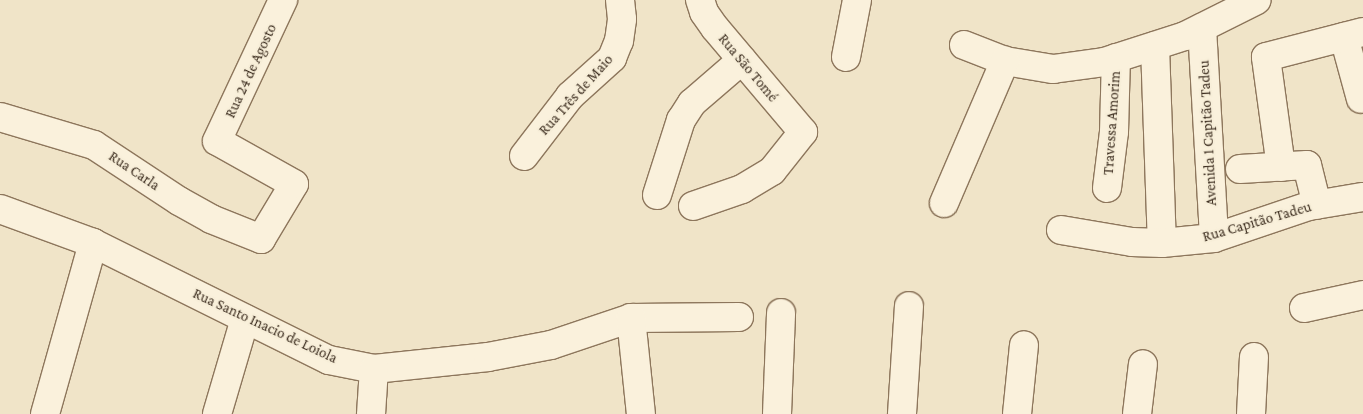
<!DOCTYPE html>
<meta charset="utf-8">
<style>
body{margin:0}
#map{position:relative;width:1363px;height:414px;overflow:hidden;background:#f0e4c8;font-family:"Crimson Pro",serif}
div>[style]{position:absolute}
.roads{filter:drop-shadow(1px 0 #8d765c) drop-shadow(-1px 0 #8d765c) drop-shadow(0 1px #8d765c) drop-shadow(0 -1px #8d765c)}
.minor>*{height:28px;margin:-14px;padding:0 14px;transform-origin:14px;border-radius:14px;background:#faf1dc}
span{translate:-50% -50%;white-space:nowrap;text-align:center;line-height:1.15;-webkit-text-stroke:4px #f7eed8;paint-order:stroke}
.street-label{font-size:15px;color:#3d2e20}
</style>
<div id="map">
<div class="roads">
<div class="minor">
<div style="left:1202px;top:28px;width:210px;rotate:86.7deg"></div>
<div style="left:1344px;top:37px;width:64px;rotate:74.7deg"></div>
<div style="left:964px;top:45px;width:44px;rotate:21.3deg"></div>
<div style="left:1005px;top:61px;width:49px;rotate:9.5deg"></div>
<div style="left:1053px;top:69px;width:51px;rotate:-7.8deg"></div>
<div style="left:1104px;top:62px;width:85px;rotate:-17.8deg"></div>
<div style="left:1185px;top:36px;width:80px;rotate:-26.6deg"></div>
<div style="left:1155px;top:46px;width:197px;rotate:88deg"></div>
<div style="left:846px;top:57px;width:58px;rotate:-79.1deg"></div>
<div style="left:0;top:117px;width:98px;rotate:16.6deg"></div>
<div style="left:94px;top:145px;width:102px;rotate:33.4deg"></div>
<div style="left:179px;top:201px;width:37px;rotate:29deg"></div>
<div style="left:211px;top:219px;width:54px;rotate:21.8deg"></div>
<div style="left:261px;top:239px;width:64px;rotate:-59deg"></div>
<div style="left:294px;top:184px;width:88px;rotate:-150.8deg"></div>
<div style="left:217px;top:141px;width:156px;rotate:-64.9deg"></div>
<div style="left:524px;top:156px;width:76px;rotate:-52.5deg"></div>
<div style="left:570px;top:96px;width:57px;rotate:-42.1deg"></div>
<div style="left:612px;top:58px;width:18px;rotate:-68deg"></div>
<div style="left:619px;top:41px;width:22px;rotate:-82deg"></div>
<div style="left:622px;top:19px;width:19px;rotate:-96deg"></div>
<div style="left:1281px;top:167px;width:111px;rotate:-97.8deg"></div>
<div style="left:1266px;top:57px;width:100px;rotate:-14.5deg"></div>
<div style="left:1240px;top:169px;width:67px;rotate:-3.4deg"></div>
<div style="left:1307px;top:165px;width:41px;rotate:76deg"></div>
<div style="left:1107px;top:188px;width:56px;rotate:-82.9deg"></div>
<div style="left:1114px;top:132px;width:74px;rotate:-88.5deg"></div>
<div style="left:657px;top:195px;width:79px;rotate:-72.3deg"></div>
<div style="left:681px;top:120px;width:20px;rotate:-57deg"></div>
<div style="left:692px;top:103px;width:66px;rotate:-40.7deg"></div>
<div style="left:944px;top:203px;width:155px;rotate:-66.8deg"></div>
<div style="left:693px;top:206px;width:52px;rotate:-19.1deg"></div>
<div style="left:742px;top:189px;width:35px;rotate:-31deg"></div>
<div style="left:772px;top:171px;width:50px;rotate:-51.5deg"></div>
<div style="left:803px;top:132px;width:136px;rotate:-130.2deg"></div>
<div style="left:715px;top:28px;width:19px;rotate:-125deg"></div>
<div style="left:704px;top:12px;width:13px;rotate:-108deg"></div>
<div style="left:0;top:209px;width:99px;rotate:20.1deg"></div>
<div style="left:93px;top:243px;width:263px;rotate:26.4deg"></div>
<div style="left:329px;top:360px;width:46px;rotate:11.3deg"></div>
<div style="left:374px;top:369px;width:115px;rotate:-6deg"></div>
<div style="left:488px;top:357px;width:64px;rotate:-10.8deg"></div>
<div style="left:551px;top:345px;width:84px;rotate:-18.6deg"></div>
<div style="left:631px;top:318px;width:108px;rotate:-0.5deg"></div>
<div style="left:1061px;top:230px;width:72px;rotate:9.6deg"></div>
<div style="left:1132px;top:242px;width:30px;rotate:2deg"></div>
<div style="left:1162px;top:243px;width:52px;rotate:-5.5deg"></div>
<div style="left:1214px;top:238px;width:100px;rotate:-18.6deg"></div>
<div style="left:1309px;top:206px;width:55px;rotate:-9.5deg"></div>
<div style="left:1304px;top:308px;width:60px;rotate:-12.4deg"></div>
<div style="left:631px;top:318px;width:97px;rotate:84.1deg"></div>
<div style="left:45px;top:414px;width:178px;rotate:-74.3deg"></div>
<div style="left:217px;top:414px;width:99px;rotate:-73.6deg"></div>
<div style="left:371px;top:414px;width:45px;rotate:-86.2deg"></div>
<div style="left:777px;top:414px;width:101px;rotate:-87.7deg"></div>
<div style="left:902px;top:414px;width:108px;rotate:-86.3deg"></div>
<div style="left:1017px;top:414px;width:69px;rotate:-84.2deg"></div>
<div style="left:1137px;top:414px;width:50px;rotate:-83.2deg"></div>
<div style="left:1251px;top:414px;width:57px;rotate:-87deg"></div>
</div>
</div>
<div class="street-label">
<span style="left:748px;top:68px;rotate:50deg">Rua São Tomé</span>
<span style="left:251px;top:71px;rotate:-65deg">Rua 24 de Agosto</span>
<span style="left:576px;top:95px;rotate:-48deg">Rua Três de Maio</span>
<span style="left:1112px;top:123px;rotate:-86deg">Travessa Amorim</span>
<span style="left:1208px;top:133px;rotate:-93deg">Avenida 1 Capitão Tadeu</span>
<span style="left:134px;top:171px;rotate:34deg">Rua Carla</span>
<span style="left:1257px;top:222px;rotate:-16deg">Rua Capitão Tadeu</span>
<span style="left:265px;top:326px;rotate:25deg">Rua Santo Inacio de Loiola</span>
</div>
</div>
